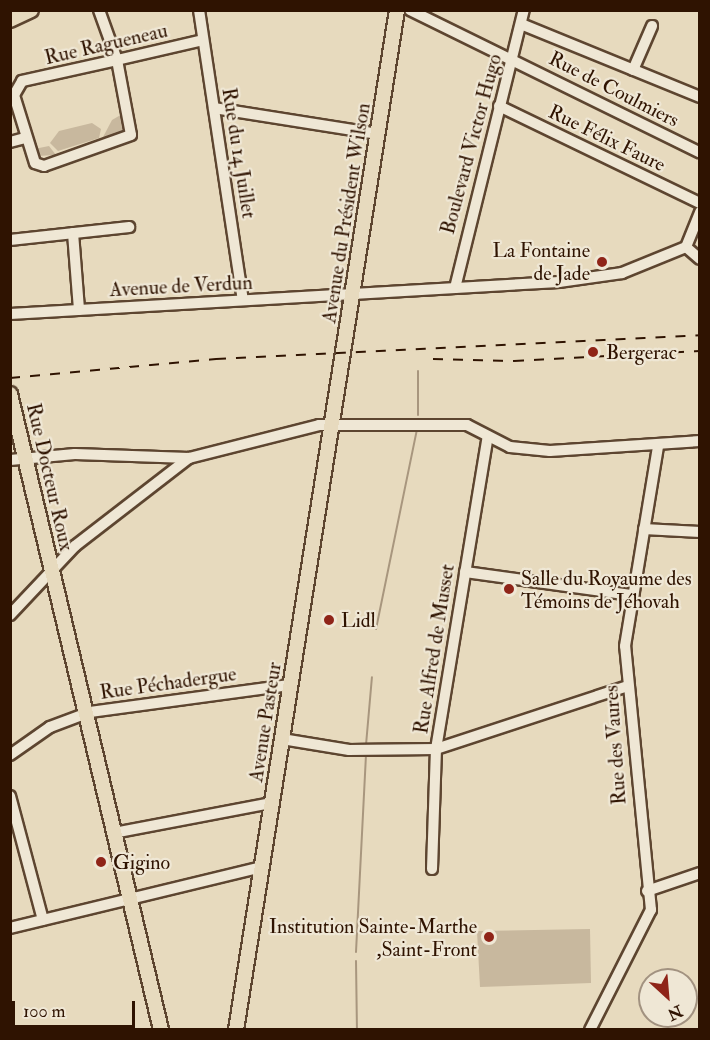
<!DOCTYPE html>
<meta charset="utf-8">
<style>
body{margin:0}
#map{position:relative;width:710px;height:1040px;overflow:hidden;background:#e7dabe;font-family:"IM FELL Double Pica",serif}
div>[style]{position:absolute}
.green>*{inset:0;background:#c8b89e}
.stream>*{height:2px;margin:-1px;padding:0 1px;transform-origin:1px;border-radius:1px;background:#a8967e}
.roads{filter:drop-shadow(2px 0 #5d4530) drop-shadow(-2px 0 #5d4530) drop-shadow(0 2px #5d4530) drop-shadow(0 -2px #5d4530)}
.minor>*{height:10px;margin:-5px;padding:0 5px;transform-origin:5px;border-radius:5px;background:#efe7d5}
.major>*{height:14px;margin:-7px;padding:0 7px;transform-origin:7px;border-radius:7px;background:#e7dabe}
.rail>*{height:2px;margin-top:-1px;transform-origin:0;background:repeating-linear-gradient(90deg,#2f1301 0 10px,transparent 0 20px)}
.dots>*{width:16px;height:16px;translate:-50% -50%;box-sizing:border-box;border:3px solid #efe7d5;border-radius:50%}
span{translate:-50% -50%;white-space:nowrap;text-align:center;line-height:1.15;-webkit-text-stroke:4.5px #efe7d5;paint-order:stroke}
.street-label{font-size:20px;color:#2f1301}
.poi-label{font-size:20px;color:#2f1301}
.right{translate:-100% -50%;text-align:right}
.left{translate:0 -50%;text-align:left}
.frame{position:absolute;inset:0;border:12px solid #2f1301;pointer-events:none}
.north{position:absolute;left:638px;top:968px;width:60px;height:60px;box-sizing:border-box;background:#efe7d5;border:2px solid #a29280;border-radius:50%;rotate:154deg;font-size:16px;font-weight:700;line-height:24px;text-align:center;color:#2f1301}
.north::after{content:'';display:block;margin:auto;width:21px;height:27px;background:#8f2418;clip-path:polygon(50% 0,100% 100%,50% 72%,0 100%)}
.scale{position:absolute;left:12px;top:1001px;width:123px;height:27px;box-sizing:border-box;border:3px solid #2f1301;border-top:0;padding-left:8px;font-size:18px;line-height:21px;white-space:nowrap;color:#2f1301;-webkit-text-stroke:4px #efe7d5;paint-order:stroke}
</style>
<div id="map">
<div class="green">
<div style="clip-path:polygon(124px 113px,128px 131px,102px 139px,112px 120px)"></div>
<div style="clip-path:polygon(92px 123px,101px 129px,99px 138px,58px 151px,50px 143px,59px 131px)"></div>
<div style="clip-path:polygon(49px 146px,56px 155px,37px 156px,34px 149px)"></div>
<div style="clip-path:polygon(590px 929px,591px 983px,480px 987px,477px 931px)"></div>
</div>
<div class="stream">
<div style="left:418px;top:371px;width:44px;rotate:90deg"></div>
<div style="left:376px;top:629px;width:204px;rotate:-78.4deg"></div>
<div style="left:366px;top:745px;width:68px;rotate:-85deg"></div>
<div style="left:356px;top:952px;width:195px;rotate:-87.1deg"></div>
<div style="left:356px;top:961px;width:69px;rotate:89.2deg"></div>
</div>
<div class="roads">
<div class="minor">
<div style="left:99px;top:10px;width:53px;rotate:70.2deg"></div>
<div style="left:117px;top:60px;width:76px;rotate:79.4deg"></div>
<div style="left:131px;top:135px;width:92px;rotate:160.4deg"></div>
<div style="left:44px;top:166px;width:9px;rotate:-162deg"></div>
<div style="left:35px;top:163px;width:71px;rotate:-107.2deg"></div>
<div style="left:14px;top:95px;width:16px;rotate:-60deg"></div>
<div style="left:22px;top:81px;width:97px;rotate:-12.5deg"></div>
<div style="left:117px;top:60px;width:88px;rotate:-13.1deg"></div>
<div style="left:199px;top:10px;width:293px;rotate:81.4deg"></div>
<div style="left:410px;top:10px;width:323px;rotate:26.2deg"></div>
<div style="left:521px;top:24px;width:193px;rotate:22.2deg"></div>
<div style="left:633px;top:70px;width:48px;rotate:-66.6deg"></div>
<div style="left:499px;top:106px;width:223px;rotate:25.8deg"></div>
<div style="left:214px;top:108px;width:166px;rotate:9deg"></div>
<div style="left:10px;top:142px;width:16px;rotate:-15deg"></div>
<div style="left:73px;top:233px;width:77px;rotate:85.5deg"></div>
<div style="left:10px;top:240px;width:120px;rotate:-6.2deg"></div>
<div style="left:686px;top:247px;width:38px;rotate:-68deg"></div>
<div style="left:686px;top:247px;width:18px;rotate:41deg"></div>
<div style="left:455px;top:288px;width:286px;rotate:-76.1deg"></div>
<div style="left:10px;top:314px;width:550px;rotate:-3.34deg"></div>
<div style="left:559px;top:282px;width:64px;rotate:-8.1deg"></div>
<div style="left:622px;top:273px;width:69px;rotate:-22.1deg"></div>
<div style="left:10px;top:460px;width:65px;rotate:-5.3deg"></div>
<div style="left:75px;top:454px;width:114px;rotate:2deg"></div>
<div style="left:644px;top:529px;width:56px;rotate:3.1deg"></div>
<div style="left:465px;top:572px;width:168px;rotate:7.9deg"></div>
<div style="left:10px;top:615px;width:95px;rotate:-46.7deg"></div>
<div style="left:75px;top:546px;width:144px;rotate:-37.7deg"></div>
<div style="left:189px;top:458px;width:134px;rotate:-14.2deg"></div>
<div style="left:319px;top:425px;width:148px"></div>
<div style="left:467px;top:425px;width:48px;rotate:27.1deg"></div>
<div style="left:510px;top:447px;width:40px;rotate:5.7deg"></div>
<div style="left:550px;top:451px;width:150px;rotate:-3.8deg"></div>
<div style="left:282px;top:739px;width:68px;rotate:9.3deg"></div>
<div style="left:349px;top:750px;width:87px;rotate:-0.7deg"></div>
<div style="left:436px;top:749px;width:202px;rotate:-18.2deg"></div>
<div style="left:10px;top:755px;width:49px;rotate:-35deg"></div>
<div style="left:50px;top:727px;width:43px;rotate:-20.6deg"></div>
<div style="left:90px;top:712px;width:203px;rotate:-7.7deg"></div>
<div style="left:10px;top:796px;width:128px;rotate:75.1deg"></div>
<div style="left:114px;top:833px;width:161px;rotate:-10.8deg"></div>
<div style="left:432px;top:869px;width:120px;rotate:-88.1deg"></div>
<div style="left:436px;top:749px;width:317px;rotate:-80.6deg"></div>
<div style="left:647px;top:891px;width:56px;rotate:-18.8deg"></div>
<div style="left:10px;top:928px;width:259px;rotate:-13.6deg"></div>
<div style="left:590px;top:1030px;width:135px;rotate:-63.1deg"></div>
<div style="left:651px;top:910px;width:265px;rotate:-95.6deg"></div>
<div style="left:625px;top:646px;width:203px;rotate:-80.6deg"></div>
</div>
<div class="major">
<div style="left:10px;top:20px;width:23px;rotate:-25deg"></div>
<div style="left:10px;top:394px;width:654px;rotate:76.64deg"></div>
<div style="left:236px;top:1030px;width:1033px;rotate:-81.03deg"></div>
</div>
</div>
<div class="rail">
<div style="left:433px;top:359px;width:81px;rotate:1.4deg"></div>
<div style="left:514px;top:361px;width:186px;rotate:-3.1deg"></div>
<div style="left:10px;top:378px;width:207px;rotate:-5.3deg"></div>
<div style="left:216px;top:359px;width:485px;rotate:-2.8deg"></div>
</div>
<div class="dots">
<div style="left:602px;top:262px;background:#8f2418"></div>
<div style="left:593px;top:352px;background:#8f2418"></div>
<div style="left:509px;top:589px;background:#8f2418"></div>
<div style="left:329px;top:620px;background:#8f2418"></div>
<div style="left:101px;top:862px;background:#8f2418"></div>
<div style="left:489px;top:937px;background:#8f2418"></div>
</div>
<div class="street-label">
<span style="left:106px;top:44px;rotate:-13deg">Rue Ragueneau</span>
<span style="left:614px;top:89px;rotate:27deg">Rue de Coulmiers</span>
<span style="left:607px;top:138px;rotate:26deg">Rue Félix Faure</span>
<span style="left:471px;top:144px;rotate:-75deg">Boulevard Victor Hugo</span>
<span style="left:239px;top:153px;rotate:81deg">Rue du 14 Juillet</span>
<span style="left:346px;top:213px;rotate:-81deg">Avenue du Président Wilson</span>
<span style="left:181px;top:286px;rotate:-3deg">Avenue de Verdun</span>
<span style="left:50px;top:477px;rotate:77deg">Rue Docteur Roux</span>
<span style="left:434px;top:649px;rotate:-81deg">Rue Alfred de Musset</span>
<span style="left:168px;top:683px;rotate:-8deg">Rue Péchadergue</span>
<span style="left:265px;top:722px;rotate:-81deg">Avenue Pasteur</span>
<span style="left:615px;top:745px;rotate:-94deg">Rue des Vaures</span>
</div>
<div class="poi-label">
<span class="right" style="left:590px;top:262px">La Fontaine<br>de Jade</span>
<span class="left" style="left:606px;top:352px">Bergerac</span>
<span class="left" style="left:521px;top:590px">Salle du Royaume des<br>Témoins de Jéhovah</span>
<span class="left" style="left:341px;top:620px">Lidl</span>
<span class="left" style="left:113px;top:862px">Gigino</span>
<span class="right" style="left:477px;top:938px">Institution Sainte-Marthe<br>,Saint-Front</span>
</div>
<div class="frame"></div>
<div class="north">N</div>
<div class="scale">100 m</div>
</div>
